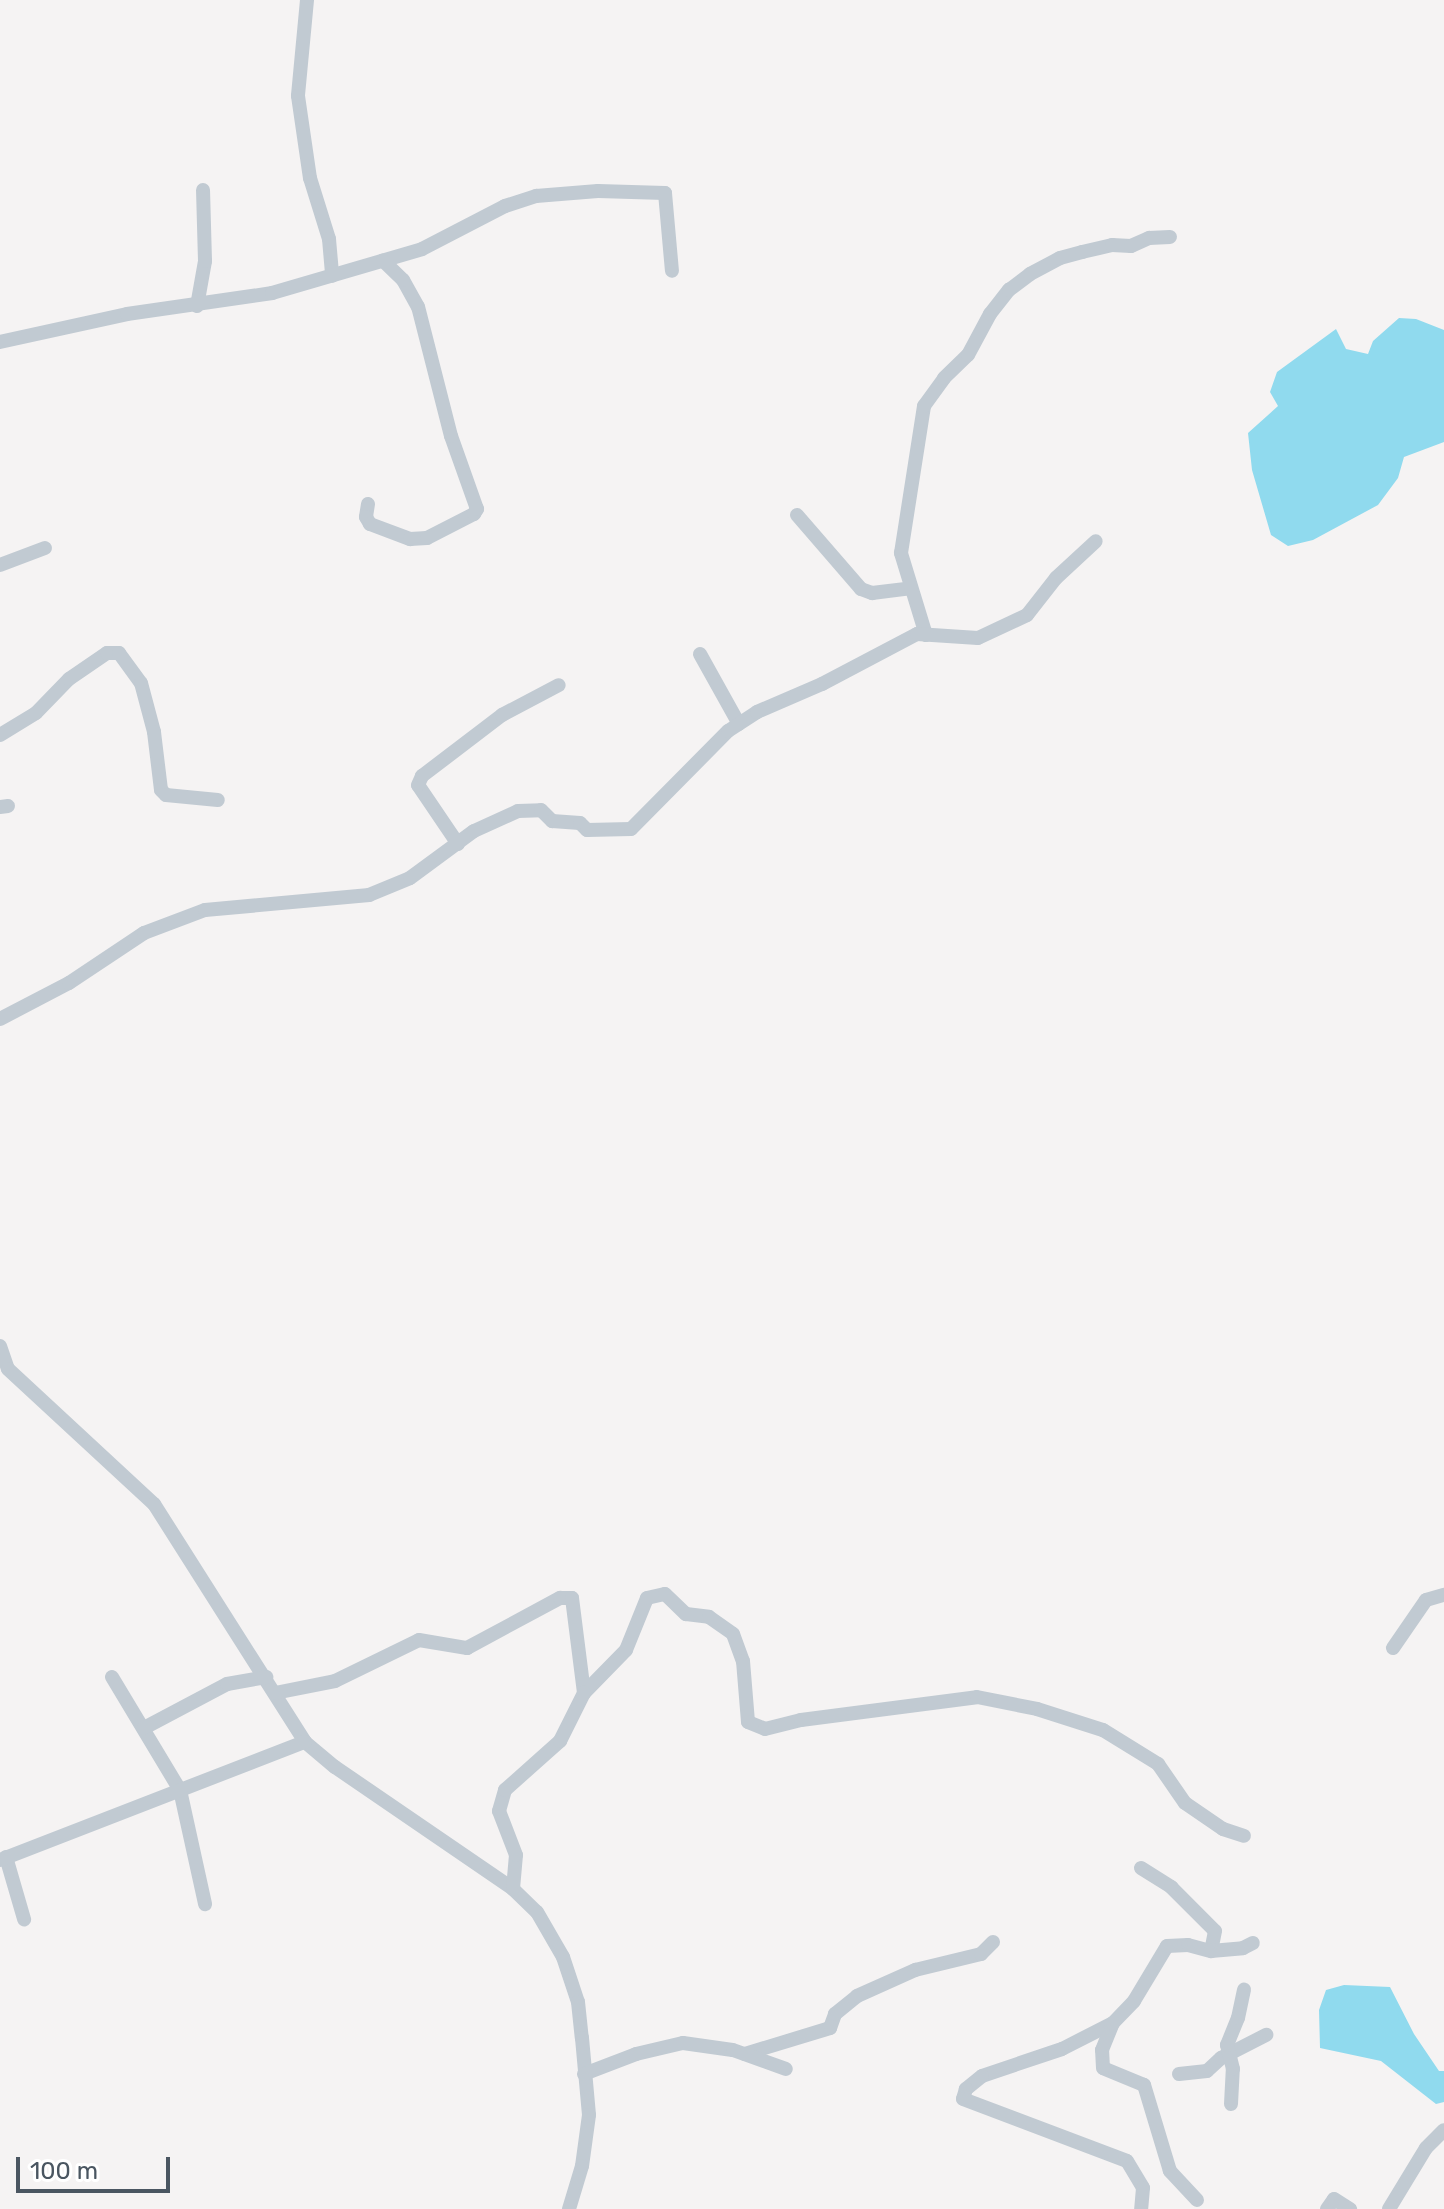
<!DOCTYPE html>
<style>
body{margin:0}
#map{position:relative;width:1444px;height:2209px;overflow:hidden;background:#f5f3f3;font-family:Rubik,sans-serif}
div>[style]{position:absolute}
.water>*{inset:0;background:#90daee}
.minor>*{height:14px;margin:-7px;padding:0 7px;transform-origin:7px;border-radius:7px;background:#c1cad2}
span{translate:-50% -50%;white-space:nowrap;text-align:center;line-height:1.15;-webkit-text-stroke:8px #fff;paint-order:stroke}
.scale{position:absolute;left:16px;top:2157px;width:154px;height:36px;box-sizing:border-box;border:4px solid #4a5661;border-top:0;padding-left:10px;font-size:24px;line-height:28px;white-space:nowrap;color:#4a5661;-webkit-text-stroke:6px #fff;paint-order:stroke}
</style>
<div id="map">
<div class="water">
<div style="clip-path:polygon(1399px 318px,1416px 319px,1444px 330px,1444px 442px,1404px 457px,1398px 478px,1378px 505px,1313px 540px,1288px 546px,1271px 535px,1252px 470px,1248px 433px,1278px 406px,1270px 392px,1277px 372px,1336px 329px,1346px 349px,1368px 354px,1373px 341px)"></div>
<div style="clip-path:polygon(1344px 1985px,1390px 1987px,1414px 2034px,1439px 2071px,1444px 2071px,1444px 2102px,1436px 2104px,1381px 2061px,1320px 2048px,1319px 2010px,1326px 1990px)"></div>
</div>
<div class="minor">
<div style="left:307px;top:0;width:96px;rotate:95.4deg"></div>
<div style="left:298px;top:96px;width:83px;rotate:81.7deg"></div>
<div style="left:310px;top:178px;width:64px;rotate:72.7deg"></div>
<div style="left:329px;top:239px;width:37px;rotate:85deg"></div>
<div style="left:197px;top:306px;width:46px;rotate:-79.9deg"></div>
<div style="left:205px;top:261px;width:71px;rotate:-91.6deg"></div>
<div style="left:0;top:342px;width:130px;rotate:-12.4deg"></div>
<div style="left:127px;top:314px;width:147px;rotate:-8.2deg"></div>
<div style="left:272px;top:293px;width:156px;rotate:-16.3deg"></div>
<div style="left:422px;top:249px;width:93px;rotate:-27.4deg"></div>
<div style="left:505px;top:206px;width:33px;rotate:-18deg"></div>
<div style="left:536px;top:196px;width:62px;rotate:-4.6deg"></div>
<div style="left:598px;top:191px;width:67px;rotate:1.7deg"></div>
<div style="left:665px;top:193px;width:78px;rotate:84.9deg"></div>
<div style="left:368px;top:504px;width:13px;rotate:99deg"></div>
<div style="left:366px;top:517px;width:8px;rotate:60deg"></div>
<div style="left:370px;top:524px;width:43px;rotate:20.6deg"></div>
<div style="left:410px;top:539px;width:17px;rotate:-3deg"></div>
<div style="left:427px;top:538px;width:53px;rotate:-27.1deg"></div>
<div style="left:474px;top:514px;width:6px;rotate:-59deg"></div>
<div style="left:477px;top:509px;width:77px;rotate:-109.6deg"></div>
<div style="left:451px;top:436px;width:133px;rotate:-104.3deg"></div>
<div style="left:418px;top:307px;width:31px;rotate:-119deg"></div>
<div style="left:403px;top:280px;width:28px;rotate:-136deg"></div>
<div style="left:797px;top:515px;width:98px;rotate:49.1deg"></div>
<div style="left:861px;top:589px;width:12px;rotate:20deg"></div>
<div style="left:872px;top:593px;width:38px;rotate:-7deg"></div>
<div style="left:0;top:565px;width:48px;rotate:-20.7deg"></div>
<div style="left:926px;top:635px;width:86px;rotate:-107deg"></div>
<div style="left:901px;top:553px;width:149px;rotate:-81.1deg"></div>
<div style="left:924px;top:406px;width:34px;rotate:-54deg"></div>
<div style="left:944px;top:378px;width:33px;rotate:-44deg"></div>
<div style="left:968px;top:355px;width:47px;rotate:-61.8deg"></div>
<div style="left:990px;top:314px;width:31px;rotate:-52deg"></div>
<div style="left:1009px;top:290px;width:26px;rotate:-37deg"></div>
<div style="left:1030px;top:274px;width:34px;rotate:-28deg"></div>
<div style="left:1060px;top:258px;width:23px;rotate:-15deg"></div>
<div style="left:1082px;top:252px;width:31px;rotate:-13deg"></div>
<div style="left:1112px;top:245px;width:19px;rotate:3deg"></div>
<div style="left:1131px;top:246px;width:20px;rotate:-24deg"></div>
<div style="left:1149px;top:238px;width:21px;rotate:-3deg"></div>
<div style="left:700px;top:654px;width:80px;rotate:60.9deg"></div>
<div style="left:0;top:735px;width:42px;rotate:-31.4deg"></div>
<div style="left:36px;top:713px;width:47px;rotate:-45.9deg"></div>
<div style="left:69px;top:679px;width:46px;rotate:-34.4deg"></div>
<div style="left:107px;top:653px;width:12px"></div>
<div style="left:119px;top:653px;width:37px;rotate:54deg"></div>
<div style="left:141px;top:683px;width:51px;rotate:75.1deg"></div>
<div style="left:154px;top:732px;width:58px;rotate:83.1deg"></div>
<div style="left:161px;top:790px;width:7px;rotate:45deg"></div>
<div style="left:166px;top:795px;width:52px;rotate:5.5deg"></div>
<div style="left:0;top:807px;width:8px;rotate:-7deg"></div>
<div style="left:458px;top:844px;width:71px;rotate:-124.1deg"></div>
<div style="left:418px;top:785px;width:10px;rotate:-66deg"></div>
<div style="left:422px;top:776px;width:101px;rotate:-37.3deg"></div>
<div style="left:502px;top:715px;width:64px;rotate:-27.8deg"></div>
<div style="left:0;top:1019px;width:78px;rotate:-27.6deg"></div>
<div style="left:69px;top:983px;width:90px;rotate:-33.7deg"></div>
<div style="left:144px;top:933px;width:65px;rotate:-20.7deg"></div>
<div style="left:205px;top:910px;width:165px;rotate:-5.2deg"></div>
<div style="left:369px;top:895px;width:44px;rotate:-22.5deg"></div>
<div style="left:410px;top:878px;width:79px;rotate:-36.3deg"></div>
<div style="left:474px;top:831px;width:48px;rotate:-24.4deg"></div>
<div style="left:518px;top:811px;width:23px;rotate:-2deg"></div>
<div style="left:541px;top:810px;width:16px;rotate:45deg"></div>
<div style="left:552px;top:821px;width:28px;rotate:4deg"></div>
<div style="left:580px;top:823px;width:10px;rotate:45deg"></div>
<div style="left:587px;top:830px;width:44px;rotate:-1.3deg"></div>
<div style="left:631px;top:829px;width:138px;rotate:-45.3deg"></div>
<div style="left:728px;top:731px;width:35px;rotate:-33deg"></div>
<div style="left:757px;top:712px;width:71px;rotate:-23.3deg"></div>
<div style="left:822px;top:684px;width:107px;rotate:-27.8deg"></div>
<div style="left:917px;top:634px;width:61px;rotate:3.8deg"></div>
<div style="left:978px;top:638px;width:54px;rotate:-25.1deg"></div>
<div style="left:1027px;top:615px;width:47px;rotate:-51.9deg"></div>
<div style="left:1056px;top:578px;width:54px;rotate:-42.8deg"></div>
<div style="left:0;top:1346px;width:24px;rotate:71deg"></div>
<div style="left:8px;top:1369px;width:199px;rotate:42.8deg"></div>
<div style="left:154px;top:1504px;width:282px;rotate:57.6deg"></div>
<div style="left:305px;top:1742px;width:39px;rotate:40deg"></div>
<div style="left:335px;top:1767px;width:216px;rotate:34.4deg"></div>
<div style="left:513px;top:1889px;width:33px;rotate:44deg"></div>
<div style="left:537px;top:1912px;width:52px;rotate:60deg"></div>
<div style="left:563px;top:1957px;width:47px;rotate:71.6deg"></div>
<div style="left:578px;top:2002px;width:36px;rotate:84deg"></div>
<div style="left:582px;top:2038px;width:77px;rotate:84.8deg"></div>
<div style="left:589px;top:2115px;width:51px;rotate:97.8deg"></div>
<div style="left:582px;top:2166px;width:45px;rotate:106.8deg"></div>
<div style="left:1393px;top:1648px;width:58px;rotate:-55.5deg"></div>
<div style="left:1426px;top:1600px;width:19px;rotate:-16deg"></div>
<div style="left:112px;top:1677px;width:132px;rotate:59deg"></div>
<div style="left:180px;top:1790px;width:117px;rotate:77.6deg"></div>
<div style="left:275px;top:1693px;width:61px;rotate:-11.3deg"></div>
<div style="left:335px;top:1681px;width:93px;rotate:-26deg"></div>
<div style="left:419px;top:1640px;width:49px;rotate:9.5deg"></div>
<div style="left:467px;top:1648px;width:106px;rotate:-28.3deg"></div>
<div style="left:560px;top:1598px;width:12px"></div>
<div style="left:572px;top:1598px;width:96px;rotate:82.8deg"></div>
<div style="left:584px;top:1693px;width:60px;rotate:-45.7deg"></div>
<div style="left:626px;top:1650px;width:56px;rotate:-68deg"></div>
<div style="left:647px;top:1598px;width:18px;rotate:-13deg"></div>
<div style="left:665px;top:1594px;width:29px;rotate:44deg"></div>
<div style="left:686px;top:1614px;width:23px;rotate:7deg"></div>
<div style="left:709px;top:1617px;width:29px;rotate:35deg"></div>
<div style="left:733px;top:1634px;width:29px;rotate:70deg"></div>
<div style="left:743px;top:1661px;width:61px;rotate:85.3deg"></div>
<div style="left:748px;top:1722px;width:18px;rotate:22deg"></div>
<div style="left:765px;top:1729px;width:37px;rotate:-14deg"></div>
<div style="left:801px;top:1720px;width:177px;rotate:-7.4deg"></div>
<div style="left:977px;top:1697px;width:61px;rotate:11.3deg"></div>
<div style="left:1037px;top:1709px;width:69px;rotate:17.7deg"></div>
<div style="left:1103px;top:1730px;width:65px;rotate:31.7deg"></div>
<div style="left:1158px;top:1764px;width:47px;rotate:55.3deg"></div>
<div style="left:1185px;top:1803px;width:46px;rotate:34.4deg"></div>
<div style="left:1223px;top:1829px;width:22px;rotate:18deg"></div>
<div style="left:144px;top:1728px;width:94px;rotate:-27.9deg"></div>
<div style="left:227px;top:1684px;width:40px;rotate:-10deg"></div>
<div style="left:6px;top:1857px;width:65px;rotate:73.8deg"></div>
<div style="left:0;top:1860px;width:327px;rotate:-21.2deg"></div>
<div style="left:1141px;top:1868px;width:36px;rotate:32deg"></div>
<div style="left:1171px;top:1887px;width:62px;rotate:45deg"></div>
<div style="left:1215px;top:1931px;width:20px;rotate:101deg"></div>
<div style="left:513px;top:1889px;width:34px;rotate:-85deg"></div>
<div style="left:516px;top:1855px;width:47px;rotate:-111.1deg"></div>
<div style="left:499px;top:1811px;width:22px;rotate:-74deg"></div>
<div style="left:505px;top:1790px;width:74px;rotate:-41.7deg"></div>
<div style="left:560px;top:1741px;width:54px;rotate:-63.4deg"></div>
<div style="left:1113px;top:2023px;width:57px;rotate:153deg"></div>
<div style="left:1062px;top:2049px;width:84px;rotate:161.4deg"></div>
<div style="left:982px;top:2076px;width:21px;rotate:141deg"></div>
<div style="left:966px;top:2089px;width:10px;rotate:107deg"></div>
<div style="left:963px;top:2099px;width:175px;rotate:20.7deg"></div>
<div style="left:1127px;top:2161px;width:31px;rotate:59deg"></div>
<div style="left:1143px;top:2188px;width:21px;rotate:95deg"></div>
<div style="left:745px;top:2054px;width:89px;rotate:-17deg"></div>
<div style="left:830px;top:2028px;width:15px;rotate:-70deg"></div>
<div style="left:835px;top:2014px;width:28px;rotate:-39deg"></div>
<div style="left:857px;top:1996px;width:64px;rotate:-24.1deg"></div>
<div style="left:915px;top:1970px;width:68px;rotate:-13.6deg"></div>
<div style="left:981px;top:1954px;width:17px;rotate:-45deg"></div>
<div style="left:584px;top:2074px;width:56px;rotate:-21deg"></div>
<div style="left:636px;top:2054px;width:48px;rotate:-13.2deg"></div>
<div style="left:683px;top:2043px;width:50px;rotate:8deg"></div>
<div style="left:733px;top:2050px;width:56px;rotate:19.7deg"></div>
<div style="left:1179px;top:2074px;width:28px;rotate:-6deg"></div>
<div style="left:1207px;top:2071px;width:19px;rotate:-43deg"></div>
<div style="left:1221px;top:2058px;width:51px;rotate:-27.1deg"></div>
<div style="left:1231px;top:2104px;width:35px;rotate:-87deg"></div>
<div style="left:1233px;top:2069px;width:25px;rotate:-104deg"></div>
<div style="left:1227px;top:2045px;width:29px;rotate:-68deg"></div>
<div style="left:1238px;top:2018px;width:29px;rotate:-78deg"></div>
<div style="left:1197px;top:2200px;width:40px;rotate:-133deg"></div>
<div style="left:1170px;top:2171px;width:90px;rotate:-106.8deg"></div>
<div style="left:1144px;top:2085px;width:44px;rotate:-157.5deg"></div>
<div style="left:1103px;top:2068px;width:18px;rotate:-93deg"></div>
<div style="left:1102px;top:2050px;width:29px;rotate:-68deg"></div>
<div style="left:1113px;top:2023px;width:30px;rotate:-46deg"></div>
<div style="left:1134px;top:2001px;width:64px;rotate:-59deg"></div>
<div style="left:1167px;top:1946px;width:21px;rotate:-3deg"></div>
<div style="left:1188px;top:1945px;width:24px;rotate:15deg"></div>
<div style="left:1211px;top:1951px;width:32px;rotate:-5deg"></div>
<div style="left:1243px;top:1948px;width:11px;rotate:-27deg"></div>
<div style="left:1327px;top:2209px;width:12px;rotate:-55deg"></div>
<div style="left:1334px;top:2199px;width:19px;rotate:32deg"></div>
<div style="left:1389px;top:2209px;width:71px;rotate:-58.8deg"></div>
<div style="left:1426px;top:2148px;width:25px;rotate:-45deg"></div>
</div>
<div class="scale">100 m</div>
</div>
